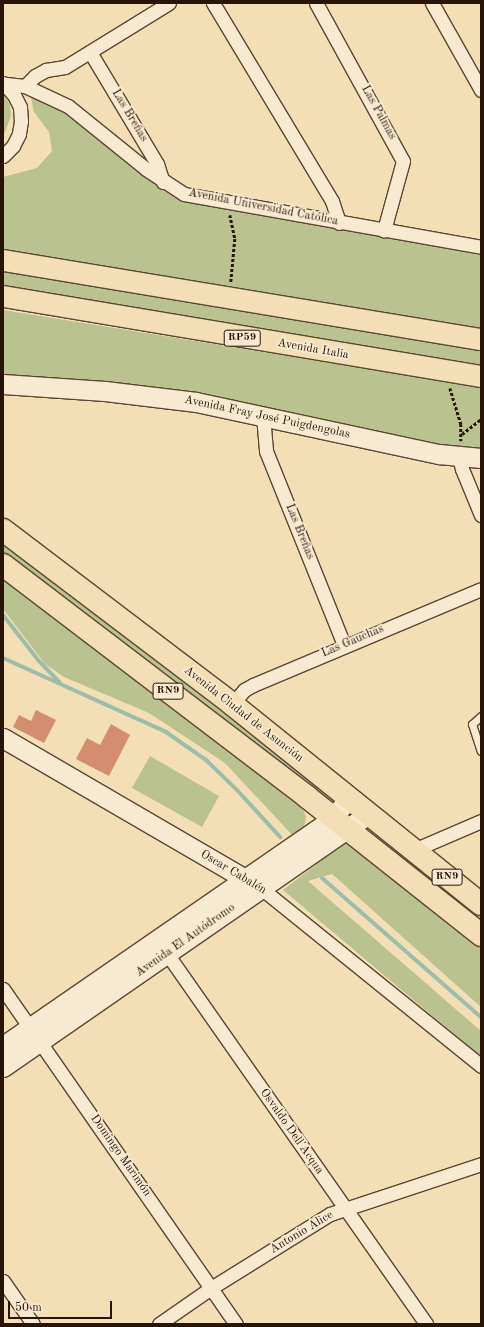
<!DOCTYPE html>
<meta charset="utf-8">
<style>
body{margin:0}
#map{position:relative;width:484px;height:1327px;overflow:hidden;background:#f4deb6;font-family:"Old Standard TT",serif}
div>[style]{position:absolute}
.green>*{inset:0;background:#bac28f}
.stream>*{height:4px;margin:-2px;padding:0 2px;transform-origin:2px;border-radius:2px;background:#9cbda9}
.building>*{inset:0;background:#d38e70}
.path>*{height:2.5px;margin-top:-1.25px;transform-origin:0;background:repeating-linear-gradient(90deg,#281409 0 3px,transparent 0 5px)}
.roads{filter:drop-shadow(1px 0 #5b4634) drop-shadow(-1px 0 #5b4634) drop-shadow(0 1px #5b4634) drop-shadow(0 -1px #5b4634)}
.lane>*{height:7px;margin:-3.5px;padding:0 3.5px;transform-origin:3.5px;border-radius:3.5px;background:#f8ead0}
.street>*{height:13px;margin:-6.5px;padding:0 6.5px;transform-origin:6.5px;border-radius:6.5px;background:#f8ead0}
.secondary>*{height:19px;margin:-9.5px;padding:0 9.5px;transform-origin:9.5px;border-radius:9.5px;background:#f8ead0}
.primary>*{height:21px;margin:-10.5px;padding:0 10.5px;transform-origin:10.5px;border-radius:10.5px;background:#f4deb6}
.highway>*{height:22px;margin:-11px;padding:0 11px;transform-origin:11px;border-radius:11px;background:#f4deb6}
span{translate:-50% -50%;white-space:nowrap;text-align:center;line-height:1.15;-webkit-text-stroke:3.5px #f8ead0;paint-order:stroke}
.shield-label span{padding:1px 3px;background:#f8ead0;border:1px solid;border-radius:3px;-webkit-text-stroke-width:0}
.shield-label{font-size:11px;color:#281409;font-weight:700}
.street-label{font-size:12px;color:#281409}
.frame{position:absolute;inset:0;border:4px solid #281409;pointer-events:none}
.scale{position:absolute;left:8px;top:1301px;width:104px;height:18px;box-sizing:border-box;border:2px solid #281409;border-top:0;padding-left:5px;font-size:12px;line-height:14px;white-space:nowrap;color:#281409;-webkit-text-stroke:3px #f8ead0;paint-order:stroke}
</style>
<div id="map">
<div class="green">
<div style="clip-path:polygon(3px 93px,10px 105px,11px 116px,3px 137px)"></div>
<div style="clip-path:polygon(36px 96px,67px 110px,166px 192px,192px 201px,481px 255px,481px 330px,3px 251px,3px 177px,37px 168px,52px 151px,49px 132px,34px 112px,31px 98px)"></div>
<div style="clip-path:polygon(3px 270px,481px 350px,481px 366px,3px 287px)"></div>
<div style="clip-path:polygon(3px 310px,481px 387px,481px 452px,3px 379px)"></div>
<div style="clip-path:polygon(3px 542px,339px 800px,334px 807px,3px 552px)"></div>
<div style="clip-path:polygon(3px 574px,302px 807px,306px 817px,304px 828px,295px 838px,225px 763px,149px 713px,64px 677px,45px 664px,3px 609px)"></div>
<div style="clip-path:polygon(150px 756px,219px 796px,202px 827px,132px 788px)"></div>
<div style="clip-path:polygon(374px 835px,454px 900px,481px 916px,481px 927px,372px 838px)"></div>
<div style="clip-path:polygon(343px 844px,355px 845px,481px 945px,481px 1007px,332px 874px,308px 881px,481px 1031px,481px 1057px,283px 890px)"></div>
</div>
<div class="stream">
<div style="left:3px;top:615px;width:58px;rotate:52deg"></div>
<div style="left:39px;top:661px;width:29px;rotate:46deg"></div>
<div style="left:3px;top:658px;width:179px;rotate:24.4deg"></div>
<div style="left:166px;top:732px;width:49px;rotate:35deg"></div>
<div style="left:206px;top:760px;width:43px;rotate:44.1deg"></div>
<div style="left:237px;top:790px;width:64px;rotate:47.5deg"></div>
<div style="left:322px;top:878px;width:211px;rotate:41.2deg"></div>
</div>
<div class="building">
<div style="clip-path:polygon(36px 710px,56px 720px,44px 743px,13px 727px,19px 715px,31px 721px)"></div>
<div style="clip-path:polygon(111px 724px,130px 735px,109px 776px,76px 759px,87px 738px,100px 745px)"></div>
</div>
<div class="path">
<div style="left:230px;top:215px;width:25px;rotate:78deg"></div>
<div style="left:235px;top:239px;width:43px;rotate:95.3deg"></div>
<div style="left:450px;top:388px;width:38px;rotate:73deg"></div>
<div style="left:461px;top:424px;width:17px;rotate:90deg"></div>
<div style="left:462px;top:434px;width:24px;rotate:-38deg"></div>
</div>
<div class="roads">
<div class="lane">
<div style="left:481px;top:716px;width:12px;rotate:138deg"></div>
<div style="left:472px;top:724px;width:28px;rotate:72deg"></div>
</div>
<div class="street">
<div style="left:213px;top:3px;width:231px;rotate:59deg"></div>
<div style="left:332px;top:201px;width:23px;rotate:72deg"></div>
<div style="left:316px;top:3px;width:180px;rotate:61.2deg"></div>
<div style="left:403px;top:161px;width:72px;rotate:105.4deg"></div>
<div style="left:432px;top:3px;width:100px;rotate:60.6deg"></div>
<div style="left:90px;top:52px;width:131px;rotate:59.1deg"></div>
<div style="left:157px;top:164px;width:19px;rotate:72deg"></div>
<div style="left:3px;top:83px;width:16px;rotate:47deg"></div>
<div style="left:14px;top:95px;width:13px;rotate:63deg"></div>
<div style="left:20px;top:107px;width:14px;rotate:86deg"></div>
<div style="left:21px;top:121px;width:13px;rotate:99deg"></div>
<div style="left:19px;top:134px;width:13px;rotate:117deg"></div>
<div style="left:13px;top:146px;width:14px;rotate:135deg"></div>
<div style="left:6px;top:84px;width:19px;rotate:6deg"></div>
<div style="left:25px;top:86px;width:47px;rotate:24.9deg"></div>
<div style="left:68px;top:106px;width:100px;rotate:38.9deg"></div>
<div style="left:146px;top:169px;width:45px;rotate:33.3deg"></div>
<div style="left:184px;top:194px;width:302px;rotate:10.1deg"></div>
<div style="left:25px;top:86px;width:14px;rotate:-45deg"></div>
<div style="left:35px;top:76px;width:13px;rotate:-29deg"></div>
<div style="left:46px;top:70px;width:19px;rotate:-9deg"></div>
<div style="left:65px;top:67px;width:122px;rotate:-31.6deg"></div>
<div style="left:263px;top:416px;width:35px;rotate:85deg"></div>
<div style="left:266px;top:451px;width:209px;rotate:68.1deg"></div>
<div style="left:459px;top:456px;width:13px;rotate:77deg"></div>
<div style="left:462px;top:469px;width:50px;rotate:67.6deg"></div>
<div style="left:232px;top:704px;width:18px;rotate:-49deg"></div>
<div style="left:244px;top:690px;width:10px;rotate:-29deg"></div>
<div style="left:253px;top:685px;width:247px;rotate:-22.8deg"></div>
<div style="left:414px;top:850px;width:73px;rotate:-23.4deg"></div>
<div style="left:262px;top:889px;width:282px;rotate:38.9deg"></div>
<div style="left:163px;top:948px;width:459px;rotate:55deg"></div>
<div style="left:3px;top:989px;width:408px;rotate:55.2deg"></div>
<div style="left:3px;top:1281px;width:52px;rotate:55.1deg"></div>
<div style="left:159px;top:1324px;width:63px;rotate:-34.7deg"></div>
<div style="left:211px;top:1288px;width:140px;rotate:-31.9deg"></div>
<div style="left:330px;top:1214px;width:159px;rotate:-18.3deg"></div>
</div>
<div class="secondary">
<div style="left:3px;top:384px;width:102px;rotate:3.9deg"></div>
<div style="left:105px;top:391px;width:92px;rotate:6.9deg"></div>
<div style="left:196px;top:402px;width:249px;rotate:12.1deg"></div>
<div style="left:439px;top:454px;width:42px;rotate:5.4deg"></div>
<div style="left:3px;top:738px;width:290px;rotate:30.2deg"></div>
<div style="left:3px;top:1046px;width:401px;rotate:-34.6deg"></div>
<div style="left:333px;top:818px;width:24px;rotate:-52deg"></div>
<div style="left:3px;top:1067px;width:445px;rotate:-34.7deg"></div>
</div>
<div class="primary">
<div style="left:3px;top:260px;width:484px;rotate:9.4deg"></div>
<div style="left:3px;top:296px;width:485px;rotate:9.5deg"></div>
</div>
<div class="highway">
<div style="left:3px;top:530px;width:288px;rotate:37.2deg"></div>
<div style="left:232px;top:704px;width:319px;rotate:38.8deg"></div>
<div style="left:3px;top:565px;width:382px;rotate:37.3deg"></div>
<div style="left:307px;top:797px;width:222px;rotate:38.4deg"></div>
</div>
</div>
<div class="shield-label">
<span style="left:242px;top:338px">RP59</span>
<span style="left:168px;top:691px">RN9</span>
<span style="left:447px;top:877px">RN9</span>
</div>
<div class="street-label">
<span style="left:378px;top:113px;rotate:61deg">Las Palmas</span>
<span style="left:129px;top:116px;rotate:59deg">Las Breñas</span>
<span style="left:263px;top:208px;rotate:11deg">Avenida Universidad Católica</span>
<span style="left:313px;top:350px;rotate:10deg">Avenida Italia</span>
<span style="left:267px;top:418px;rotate:12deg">Avenida Fray José Puigdengolas</span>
<span style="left:299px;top:532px;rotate:68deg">Las Breñas</span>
<span style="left:353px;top:642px;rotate:-23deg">Las Gauchas</span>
<span style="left:243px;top:715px;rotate:38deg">Avenida Ciudad de Asunción</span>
<span style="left:233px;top:873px;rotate:31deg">Oscar Cabalén</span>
<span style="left:186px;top:941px;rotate:-35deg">Avenida El Autódromo</span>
<span style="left:291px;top:1132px;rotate:55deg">Osvaldo Dell'Acqua</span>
<span style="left:120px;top:1156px;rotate:55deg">Domingo Marimón</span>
<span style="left:302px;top:1233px;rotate:-31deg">Antonio Alice</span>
</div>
<div class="frame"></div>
<div class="scale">50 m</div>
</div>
